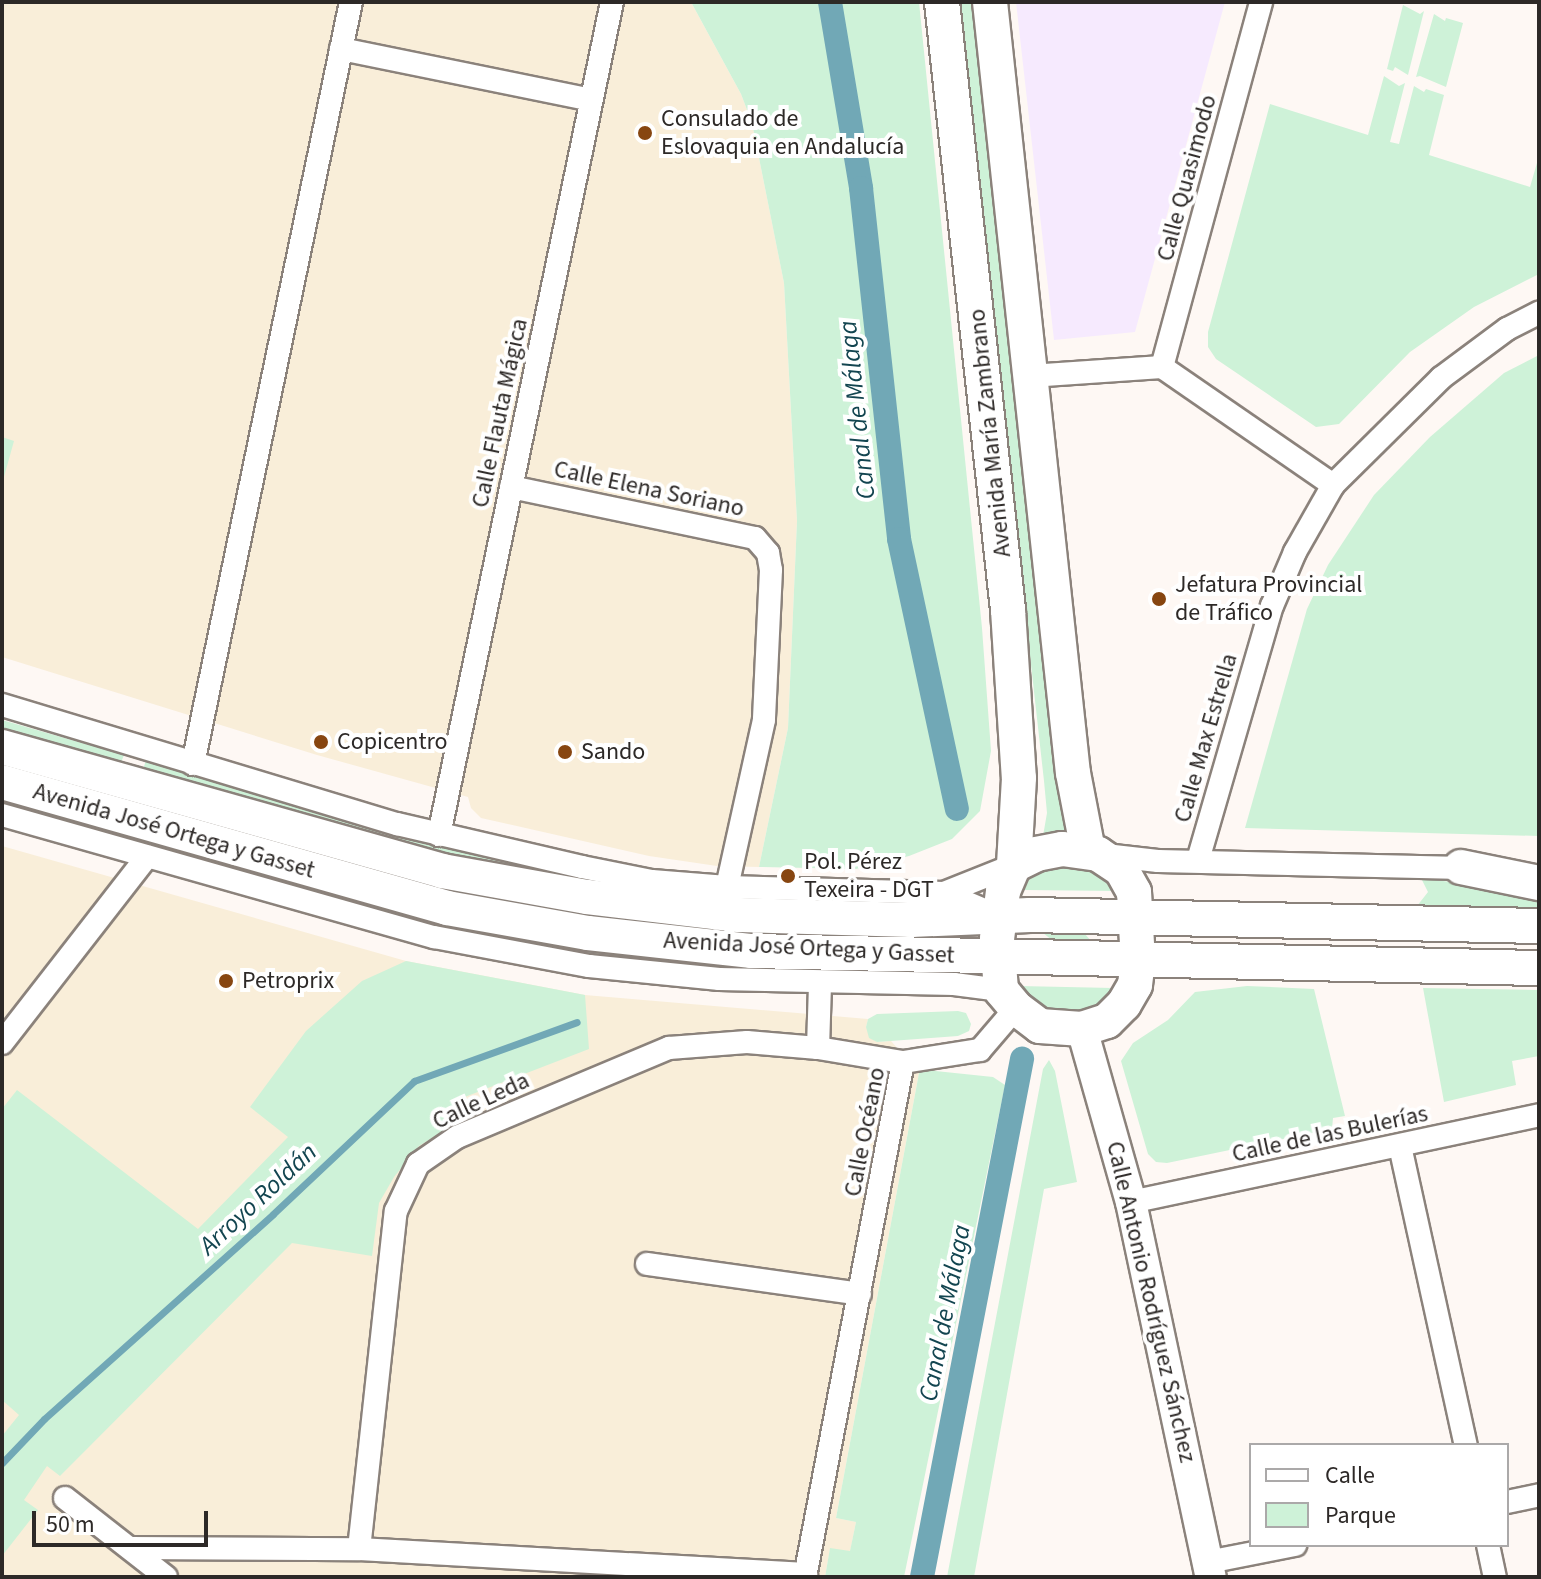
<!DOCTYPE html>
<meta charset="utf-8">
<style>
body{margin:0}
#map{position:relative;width:1541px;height:1579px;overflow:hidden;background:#fef8f4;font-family:"Source Sans 3",sans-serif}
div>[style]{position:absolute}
.industrial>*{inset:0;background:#f9eed9}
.education>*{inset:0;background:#f6eafe}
.green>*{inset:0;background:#cef2d8}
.stream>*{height:7px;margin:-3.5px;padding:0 3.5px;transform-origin:3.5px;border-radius:3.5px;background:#71a8b6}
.canal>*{height:24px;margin:-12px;padding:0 12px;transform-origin:12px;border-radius:12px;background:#71a8b6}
.roads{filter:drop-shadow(2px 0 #8b827b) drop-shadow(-2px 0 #8b827b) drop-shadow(0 2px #8b827b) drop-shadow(0 -2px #8b827b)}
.minor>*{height:22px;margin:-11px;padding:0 11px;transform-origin:11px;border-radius:11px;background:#fff}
.secondary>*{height:30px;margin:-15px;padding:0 15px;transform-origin:15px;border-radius:15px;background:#fff}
.primary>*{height:34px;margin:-17px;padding:0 17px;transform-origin:17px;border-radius:17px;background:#fff}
.dots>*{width:22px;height:22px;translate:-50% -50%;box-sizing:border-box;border:4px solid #fff;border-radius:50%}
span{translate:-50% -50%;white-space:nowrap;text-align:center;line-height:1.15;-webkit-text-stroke:8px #fff;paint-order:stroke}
.poi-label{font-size:24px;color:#2d2927}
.left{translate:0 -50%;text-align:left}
.street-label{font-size:24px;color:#2d2927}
.water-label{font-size:26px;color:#134550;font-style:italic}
.frame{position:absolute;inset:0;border:4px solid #2d2927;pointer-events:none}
.legend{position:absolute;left:1249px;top:1443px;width:260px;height:104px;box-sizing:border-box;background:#fff;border:2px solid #aba9a9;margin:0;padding:10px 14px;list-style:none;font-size:24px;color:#2d2927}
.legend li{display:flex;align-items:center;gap:16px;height:40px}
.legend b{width:40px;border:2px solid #aba9a9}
.scale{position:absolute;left:32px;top:1511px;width:176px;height:36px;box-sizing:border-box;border:4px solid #2d2927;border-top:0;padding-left:10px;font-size:24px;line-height:28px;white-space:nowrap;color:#2d2927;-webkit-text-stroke:6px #fff;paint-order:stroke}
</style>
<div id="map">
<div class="industrial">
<div style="clip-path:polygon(2px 2px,691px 2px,741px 94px,752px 123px,784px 283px,797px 521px,788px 728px,759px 867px,717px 866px,649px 856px,481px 818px,471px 808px,468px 797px,317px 755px,2px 657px)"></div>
<div style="clip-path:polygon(2px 846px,406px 961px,585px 995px,868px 1019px,866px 1027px,877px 1042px,891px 1041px,919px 1073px,836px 1518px,856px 1522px,850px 1552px,830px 1549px,825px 1577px,2px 1577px)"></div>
</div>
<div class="education">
<div style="clip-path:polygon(1016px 2px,1225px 2px,1135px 332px,1054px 340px)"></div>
</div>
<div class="green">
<div style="clip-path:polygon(691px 2px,919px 2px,982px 628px,991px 751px,980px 811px,952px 839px,909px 856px,856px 869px,759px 867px,788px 728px,797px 521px,784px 283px,752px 123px,741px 94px)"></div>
<div style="clip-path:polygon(957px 2px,974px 2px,1057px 779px,1071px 832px,1043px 836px,1047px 813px,1044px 781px)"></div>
<div style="clip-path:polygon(1403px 5px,1420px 14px,1424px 11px,1408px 75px,1395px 67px,1393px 71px,1387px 69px)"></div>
<div style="clip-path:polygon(1434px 14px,1445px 21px,1446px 18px,1463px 23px,1446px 87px,1420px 76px,1416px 77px)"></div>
<div style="clip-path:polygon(1384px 76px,1399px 86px,1405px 83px,1390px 142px,1399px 144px,1414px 86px,1424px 92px,1426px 89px,1444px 95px,1429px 155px,1530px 187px,1539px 156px,1539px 274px,1474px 307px,1410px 352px,1339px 424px,1316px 427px,1216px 359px,1208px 347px,1208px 332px,1270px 104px,1368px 135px)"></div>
<div style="clip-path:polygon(1539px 355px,1539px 836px,1245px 828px,1307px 609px,1328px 565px,1374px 495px,1430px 437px,1504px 373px)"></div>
<div style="clip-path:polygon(2px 437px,14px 441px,2px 484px)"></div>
<div style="clip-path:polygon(2px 720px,124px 755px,120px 765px,2px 731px)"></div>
<div style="clip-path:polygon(146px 760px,438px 845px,665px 897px,439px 856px,142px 773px)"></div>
<div style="clip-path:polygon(2px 795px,102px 824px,100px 833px,2px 805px)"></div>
<div style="clip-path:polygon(125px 831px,254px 869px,898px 965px,898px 972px,734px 968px,572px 951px,445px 928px,252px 877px,122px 840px)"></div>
<div style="clip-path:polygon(1075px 862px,1104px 875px,1116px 891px,1024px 890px,1028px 878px,1037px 871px)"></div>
<div style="clip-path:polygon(1421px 878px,1539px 894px,1539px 908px,1417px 906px,1428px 892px)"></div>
<div style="clip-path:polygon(1083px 932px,1094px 944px,1056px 943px,1043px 933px)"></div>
<div style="clip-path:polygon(406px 961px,585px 995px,589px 1049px,457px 1100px,461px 1120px,419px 1146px,394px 1177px,379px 1203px,372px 1256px,292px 1243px,60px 1476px,47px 1466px,24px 1500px,38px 1510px,2px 1556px,2px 1436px,19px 1415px,2px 1400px,2px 1109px,17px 1090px,198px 1229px,288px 1137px,250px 1107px,306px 1031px,362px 981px)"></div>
<div style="clip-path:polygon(1019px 986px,1113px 988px,1102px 1002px,1083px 1011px,1065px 1012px,1046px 1008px,1030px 999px)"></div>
<div style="clip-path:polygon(1247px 986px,1314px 989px,1345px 1116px,1333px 1118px,1332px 1129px,1167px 1163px,1156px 1162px,1148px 1154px,1121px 1061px,1133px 1043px,1168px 1020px,1195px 992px)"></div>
<div style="clip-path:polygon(1423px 988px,1539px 990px,1539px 1056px,1512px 1061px,1516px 1085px,1444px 1102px)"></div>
<div style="clip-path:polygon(958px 1011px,966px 1013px,971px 1024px,969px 1031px,958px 1036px,877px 1042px,869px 1038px,866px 1027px,868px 1019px,877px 1014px)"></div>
<div style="clip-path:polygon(1049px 1060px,1055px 1071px,1077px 1182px,1044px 1189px,974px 1577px,947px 1577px,1043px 1069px)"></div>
<div style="clip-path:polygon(926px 1070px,993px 1077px,1005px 1085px,904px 1577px,825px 1577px,830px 1548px,850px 1551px,856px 1522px,836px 1518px,919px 1073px)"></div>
</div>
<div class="stream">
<div style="left:2px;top:1463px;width:61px;rotate:-46.3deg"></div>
<div style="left:44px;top:1419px;width:307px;rotate:-41.8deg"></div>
<div style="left:273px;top:1214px;width:194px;rotate:-43.3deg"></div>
<div style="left:414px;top:1081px;width:173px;rotate:-19.9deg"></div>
</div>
<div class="canal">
<div style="left:830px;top:2px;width:189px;rotate:80.5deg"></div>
<div style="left:861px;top:188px;width:353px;rotate:83.8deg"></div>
<div style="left:899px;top:539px;width:276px;rotate:77.9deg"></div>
<div style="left:922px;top:1577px;width:528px;rotate:-79.07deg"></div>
</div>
<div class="roads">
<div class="minor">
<div style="left:341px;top:49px;width:255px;rotate:11.5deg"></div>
<div style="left:1162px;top:367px;width:378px;rotate:-74.8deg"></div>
<div style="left:1030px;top:376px;width:132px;rotate:-3.9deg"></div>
<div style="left:1162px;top:367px;width:208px;rotate:34.6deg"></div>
<div style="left:511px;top:487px;width:249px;rotate:11.8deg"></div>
<div style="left:755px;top:538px;width:20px;rotate:49deg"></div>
<div style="left:768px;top:553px;width:17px;rotate:80deg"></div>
<div style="left:771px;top:570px;width:150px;rotate:92.7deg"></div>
<div style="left:764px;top:720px;width:171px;rotate:102.5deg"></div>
<div style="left:2px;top:705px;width:413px;rotate:16.8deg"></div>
<div style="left:397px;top:824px;width:190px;rotate:13.1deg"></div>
<div style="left:582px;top:867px;width:71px;rotate:11.3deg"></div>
<div style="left:652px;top:881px;width:75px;rotate:4.6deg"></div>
<div style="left:727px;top:887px;width:217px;rotate:1.6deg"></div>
<div style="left:944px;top:893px;width:49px;rotate:22.9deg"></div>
<div style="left:193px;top:764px;width:778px;rotate:-78.29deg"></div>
<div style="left:2px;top:815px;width:449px;rotate:15.8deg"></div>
<div style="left:434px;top:937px;width:158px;rotate:10.6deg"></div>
<div style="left:589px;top:966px;width:131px;rotate:5.7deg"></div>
<div style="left:719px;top:979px;width:235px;rotate:1.2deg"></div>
<div style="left:954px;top:984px;width:47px;rotate:7.3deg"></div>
<div style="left:439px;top:835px;width:851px;rotate:-78.27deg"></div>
<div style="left:1105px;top:855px;width:53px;rotate:6.5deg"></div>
<div style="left:1158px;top:861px;width:316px;rotate:1.3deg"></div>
<div style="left:1198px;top:860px;width:265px;rotate:-73.8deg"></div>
<div style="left:1272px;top:606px;width:59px;rotate:-66.9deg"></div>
<div style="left:1295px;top:552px;width:77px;rotate:-60.4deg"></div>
<div style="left:1333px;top:485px;width:152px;rotate:-44.7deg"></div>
<div style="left:1441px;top:378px;width:82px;rotate:-36.6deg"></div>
<div style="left:1507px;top:329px;width:36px;rotate:-27deg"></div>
<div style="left:944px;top:893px;width:75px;rotate:-21.8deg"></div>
<div style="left:2px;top:1043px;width:236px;rotate:-52.1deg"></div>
<div style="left:818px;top:1048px;width:64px;rotate:-88.2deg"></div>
<div style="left:1400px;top:1146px;width:306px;rotate:77.6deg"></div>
<div style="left:1131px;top:1202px;width:417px;rotate:-12deg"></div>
<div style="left:647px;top:1264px;width:215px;rotate:8deg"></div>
<div style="left:65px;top:1498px;width:128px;rotate:38deg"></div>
<div style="left:1507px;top:1502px;width:33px;rotate:-12deg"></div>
<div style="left:1488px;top:1545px;width:33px;rotate:78deg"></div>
<div style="left:130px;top:1548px;width:229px;rotate:0.3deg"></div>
<div style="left:359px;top:1549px;width:448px;rotate:3.2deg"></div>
<div style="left:359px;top:1549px;width:340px;rotate:-83.8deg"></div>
<div style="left:396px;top:1211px;width:52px;rotate:-64.9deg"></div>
<div style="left:418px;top:1164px;width:47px;rotate:-34.7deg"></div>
<div style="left:457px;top:1137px;width:230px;rotate:-22.8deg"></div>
<div style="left:669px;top:1048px;width:78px;rotate:-4.4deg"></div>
<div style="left:747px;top:1042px;width:71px;rotate:4.8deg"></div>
<div style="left:818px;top:1048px;width:86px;rotate:9.4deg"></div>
<div style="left:903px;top:1062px;width:78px;rotate:-8.9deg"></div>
<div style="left:980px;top:1050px;width:55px;rotate:-49.4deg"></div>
<div style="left:1208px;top:1562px;width:89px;rotate:-11.1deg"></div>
<div style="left:805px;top:1577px;width:524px;rotate:-79.23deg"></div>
</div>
<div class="secondary">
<div style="left:1082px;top:1029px;width:180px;rotate:74.2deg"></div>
<div style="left:1131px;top:1202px;width:383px;rotate:78deg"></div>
</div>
<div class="primary">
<div style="left:942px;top:2px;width:612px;rotate:83.8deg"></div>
<div style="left:1008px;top:610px;width:168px;rotate:86.3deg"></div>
<div style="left:1019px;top:778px;width:87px;rotate:93.3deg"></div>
<div style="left:1014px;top:865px;width:28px;rotate:113deg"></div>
<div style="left:1003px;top:891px;width:48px;rotate:97.1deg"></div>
<div style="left:997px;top:939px;width:51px;rotate:85.5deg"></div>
<div style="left:1001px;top:990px;width:23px;rotate:50deg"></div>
<div style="left:1016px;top:1008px;width:30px;rotate:37deg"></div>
<div style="left:1040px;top:1026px;width:42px;rotate:4.1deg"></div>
<div style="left:1082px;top:1029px;width:26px;rotate:-18deg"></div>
<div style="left:1107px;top:1021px;width:24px;rotate:-45deg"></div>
<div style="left:1124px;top:1004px;width:22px;rotate:-60deg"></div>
<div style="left:1135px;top:985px;width:24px;rotate:-83deg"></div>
<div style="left:1138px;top:961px;width:69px;rotate:-93.3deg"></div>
<div style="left:1134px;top:892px;width:25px;rotate:-119deg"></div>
<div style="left:1122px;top:870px;width:29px;rotate:-146deg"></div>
<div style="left:1098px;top:854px;width:36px;rotate:-172deg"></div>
<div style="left:1062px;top:849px;width:25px;rotate:169deg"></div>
<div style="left:1037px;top:854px;width:25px;rotate:154deg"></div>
<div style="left:990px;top:2px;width:775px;rotate:83.86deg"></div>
<div style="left:1073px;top:773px;width:79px;rotate:79.1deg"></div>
<div style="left:2px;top:747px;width:457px;rotate:15.7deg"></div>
<div style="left:442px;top:871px;width:147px;rotate:10.2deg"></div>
<div style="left:587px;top:897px;width:153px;rotate:6.8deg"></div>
<div style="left:739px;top:915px;width:172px;rotate:1.7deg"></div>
<div style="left:911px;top:920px;width:119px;rotate:-2.4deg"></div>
<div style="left:1030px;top:915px;width:509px;rotate:1.24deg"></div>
<div style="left:2px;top:782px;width:462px;rotate:15.8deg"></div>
<div style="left:447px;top:908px;width:143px;rotate:10.1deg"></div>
<div style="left:588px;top:933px;width:165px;rotate:6.3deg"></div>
<div style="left:752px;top:951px;width:787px;rotate:1.24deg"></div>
<div style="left:1461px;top:867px;width:80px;rotate:11.6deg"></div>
</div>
</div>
<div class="dots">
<div style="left:645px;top:133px;background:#874611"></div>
<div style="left:1159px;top:599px;background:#874611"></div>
<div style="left:321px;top:742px;background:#874611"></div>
<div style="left:565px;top:752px;background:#874611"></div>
<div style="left:788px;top:876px;background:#874611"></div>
<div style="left:226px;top:981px;background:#874611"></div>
</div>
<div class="poi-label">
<span class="left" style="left:661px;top:133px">Consulado de<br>Eslovaquia en Andalucía</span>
<span class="left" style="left:1175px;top:599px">Jefatura Provincial<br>de Tráfico</span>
<span class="left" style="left:337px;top:742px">Copicentro</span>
<span class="left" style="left:581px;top:752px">Sando</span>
<span class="left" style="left:804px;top:876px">Pol. Pérez<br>Texeira - DGT</span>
<span class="left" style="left:242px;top:981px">Petroprix</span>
</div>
<div class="street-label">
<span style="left:1187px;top:178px;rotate:-75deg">Calle Quasimodo</span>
<span style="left:500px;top:413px;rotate:-78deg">Calle Flauta Mágica</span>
<span style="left:990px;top:433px;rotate:-96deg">Avenida María Zambrano</span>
<span style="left:649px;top:489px;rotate:12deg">Calle Elena Soriano</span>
<span style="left:1206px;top:738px;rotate:-74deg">Calle Max Estrella</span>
<span style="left:174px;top:831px;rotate:16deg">Avenida José Ortega y Gasset</span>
<span style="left:809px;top:948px;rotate:3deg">Avenida José Ortega y Gasset</span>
<span style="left:481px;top:1101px;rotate:-25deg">Calle Leda</span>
<span style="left:865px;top:1132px;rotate:-79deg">Calle Océano</span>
<span style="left:1330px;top:1134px;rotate:-12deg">Calle de las Bulerías</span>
<span style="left:1151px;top:1302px;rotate:77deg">Calle Antonio Rodríguez Sánchez</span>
</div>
<div class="water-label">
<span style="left:857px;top:410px;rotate:-96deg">Canal de Málaga</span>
<span style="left:258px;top:1199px;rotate:-43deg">Arroyo Roldán</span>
<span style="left:945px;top:1313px;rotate:-79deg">Canal de Málaga</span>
</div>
<div class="frame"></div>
<ul class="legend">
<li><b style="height:10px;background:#fff"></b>Calle</li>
<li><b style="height:22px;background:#cef2d8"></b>Parque</li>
</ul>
<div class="scale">50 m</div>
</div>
